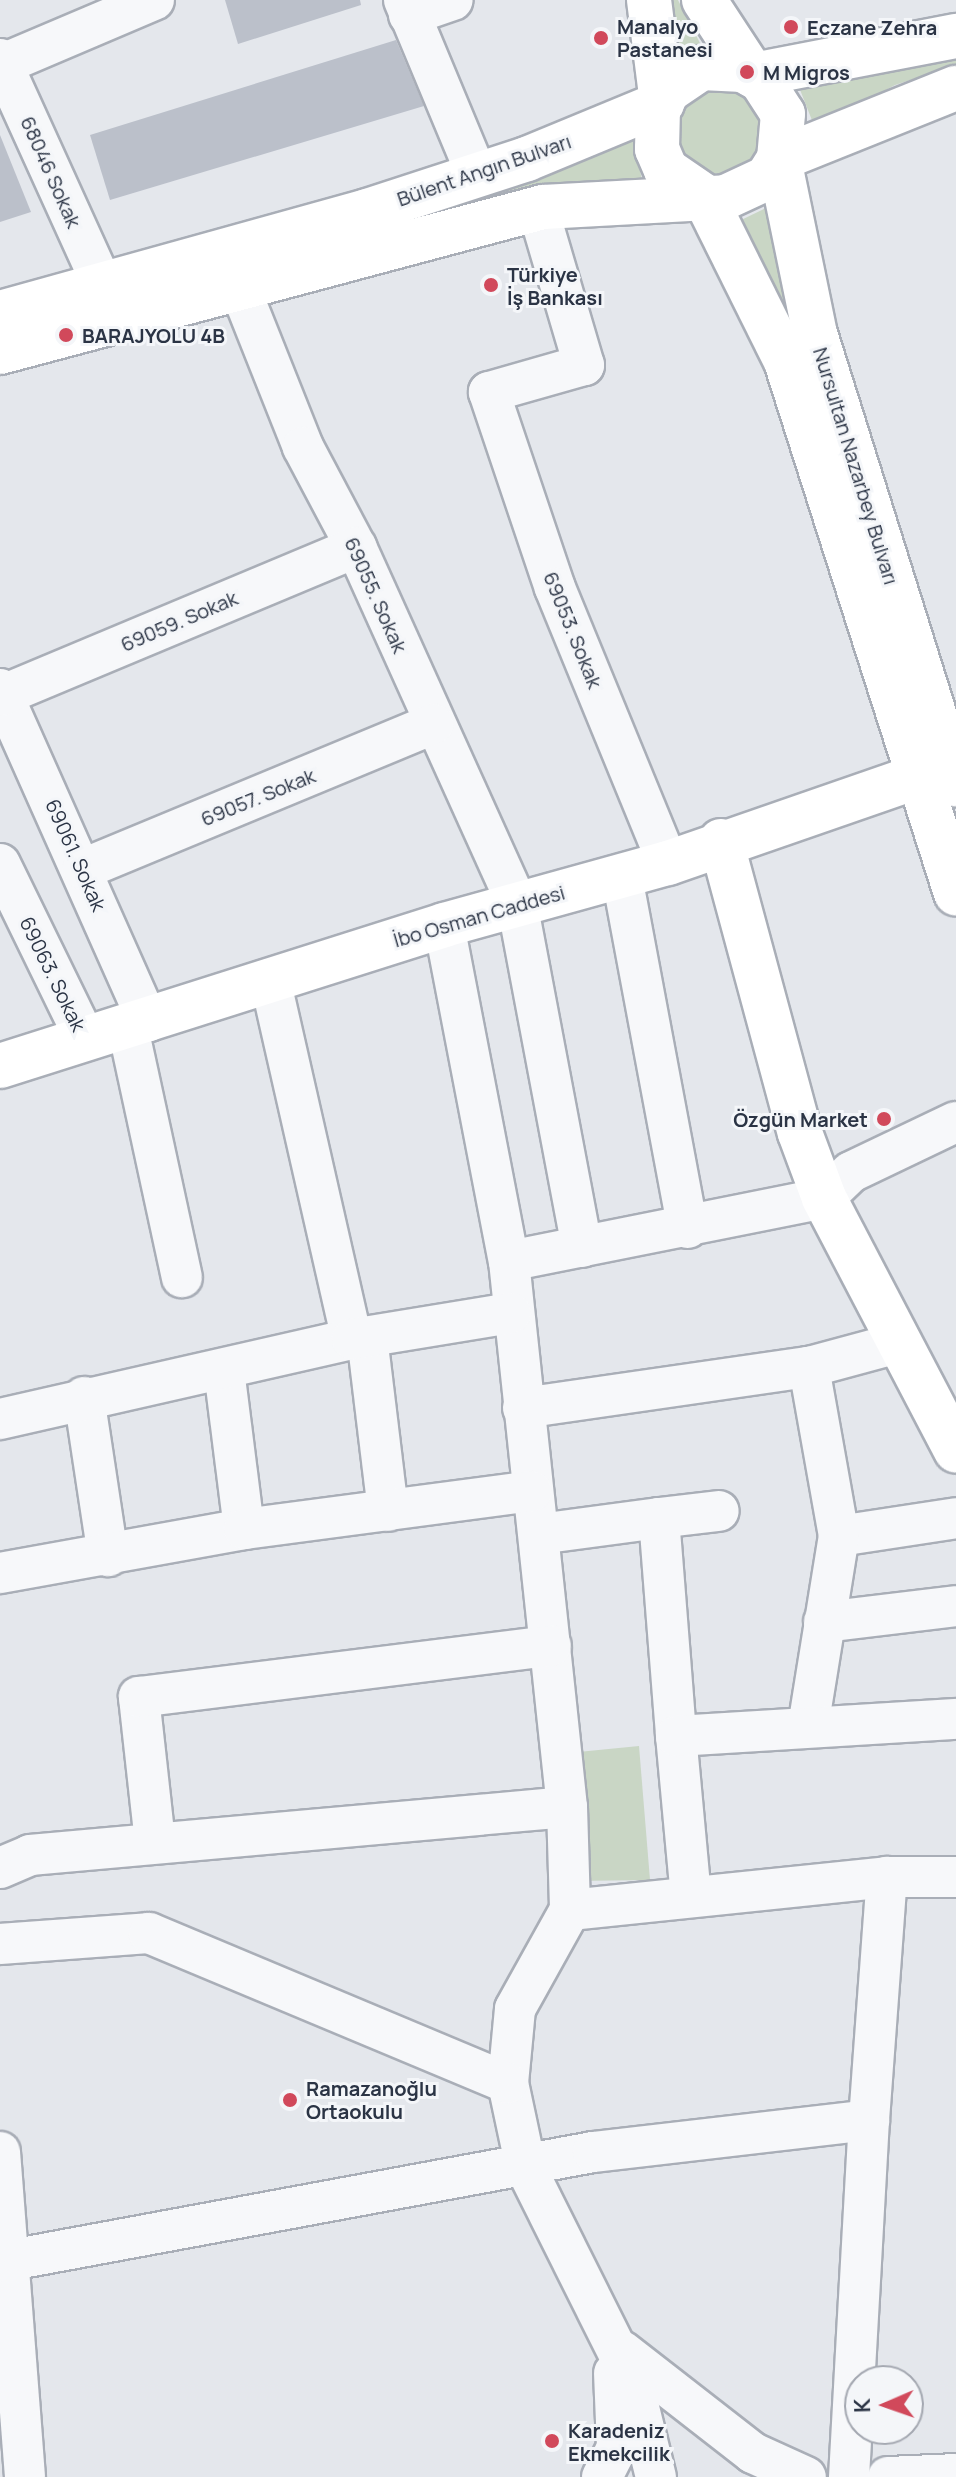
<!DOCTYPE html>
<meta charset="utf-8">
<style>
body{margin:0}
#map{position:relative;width:956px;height:2477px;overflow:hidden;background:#e4e7ec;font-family:Manrope,sans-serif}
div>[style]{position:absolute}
.green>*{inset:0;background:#c9d6c5}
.round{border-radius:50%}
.building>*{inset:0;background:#bbc0ca}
.roads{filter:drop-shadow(2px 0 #a9aeb7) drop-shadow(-2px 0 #a9aeb7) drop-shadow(0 2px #a9aeb7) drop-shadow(0 -2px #a9aeb7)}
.minor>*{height:40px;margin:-20px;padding:0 20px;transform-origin:20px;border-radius:20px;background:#f7f8fa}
.major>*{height:44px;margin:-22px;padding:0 22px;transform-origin:22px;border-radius:22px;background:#fff}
.dots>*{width:22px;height:22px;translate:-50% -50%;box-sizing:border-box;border:4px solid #f4f6f9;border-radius:50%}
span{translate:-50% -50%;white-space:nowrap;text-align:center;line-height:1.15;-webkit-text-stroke:6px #f4f6f9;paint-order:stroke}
.poi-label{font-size:20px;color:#2b3445;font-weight:700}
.left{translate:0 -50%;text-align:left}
.right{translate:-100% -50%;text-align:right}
.street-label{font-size:20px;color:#2b3445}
.north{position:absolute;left:844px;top:2365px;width:80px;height:80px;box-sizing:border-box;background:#f4f6f9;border:2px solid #a4a8b1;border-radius:50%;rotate:268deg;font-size:22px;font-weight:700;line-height:32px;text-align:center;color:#2b3445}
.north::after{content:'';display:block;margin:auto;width:28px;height:36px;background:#d1495b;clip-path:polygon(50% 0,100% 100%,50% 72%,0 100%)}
</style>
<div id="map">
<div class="green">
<div style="clip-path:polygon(660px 0,678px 0,703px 49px,670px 68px)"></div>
<div style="clip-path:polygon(956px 51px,956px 65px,895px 85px,815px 128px,797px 82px)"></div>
<div class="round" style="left:678px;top:90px;width:84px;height:84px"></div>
<div style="clip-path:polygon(632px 131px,642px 180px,0 332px)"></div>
<div style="clip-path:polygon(770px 206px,924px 735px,739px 221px)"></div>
<div style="clip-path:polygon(639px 1746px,650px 1880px,574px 1881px,568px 1753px)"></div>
</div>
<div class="building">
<div style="clip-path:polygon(225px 0,360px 0,361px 5px,238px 44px)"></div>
<div style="clip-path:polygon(396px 40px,424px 106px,110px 200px,90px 135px)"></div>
<div style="clip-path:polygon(0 135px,31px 212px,0 222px)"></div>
</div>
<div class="roads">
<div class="minor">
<div style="left:404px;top:0;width:190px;rotate:67.4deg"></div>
<div style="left:409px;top:15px;width:46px;rotate:-18.8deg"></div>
<div style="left:0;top:59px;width:249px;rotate:65.6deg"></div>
<div style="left:3px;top:64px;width:164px;rotate:-23deg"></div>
<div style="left:538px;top:209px;width:163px;rotate:73.6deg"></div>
<div style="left:584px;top:365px;width:99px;rotate:164.1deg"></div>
<div style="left:489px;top:392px;width:207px;rotate:71.4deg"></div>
<div style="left:555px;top:588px;width:297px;rotate:67.7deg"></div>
<div style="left:239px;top:286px;width:173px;rotate:68.3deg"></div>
<div style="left:303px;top:447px;width:113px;rotate:62.1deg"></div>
<div style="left:356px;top:547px;width:391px;rotate:65.7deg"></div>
<div style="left:517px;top:903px;width:350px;rotate:79.3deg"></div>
<div style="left:0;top:689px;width:364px;rotate:66deg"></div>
<div style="left:3px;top:695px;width:383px;rotate:-22.7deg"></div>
<div style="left:0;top:864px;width:196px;rotate:64deg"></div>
<div style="left:83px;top:869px;width:379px;rotate:-22.5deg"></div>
<div style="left:622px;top:877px;width:357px;rotate:79.4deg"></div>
<div style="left:444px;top:925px;width:342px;rotate:79.1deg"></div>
<div style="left:509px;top:1261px;width:549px;rotate:83.94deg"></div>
<div style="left:567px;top:1807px;width:103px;rotate:88.3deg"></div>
<div style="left:570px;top:1910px;width:113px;rotate:119.1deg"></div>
<div style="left:515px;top:2009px;width:74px;rotate:95.4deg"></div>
<div style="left:508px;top:2083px;width:87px;rotate:78deg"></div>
<div style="left:526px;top:2168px;width:240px;rotate:63.5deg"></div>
<div style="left:633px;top:2383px;width:97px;rotate:76.3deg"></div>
<div style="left:270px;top:979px;width:369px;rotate:77.2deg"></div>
<div style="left:128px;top:1028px;width:255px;rotate:77.8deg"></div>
<div style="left:509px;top:1261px;width:321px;rotate:-11.3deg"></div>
<div style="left:824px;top:1198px;width:37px;rotate:-44deg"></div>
<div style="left:851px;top:1172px;width:116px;rotate:-25.5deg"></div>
<div style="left:367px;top:1337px;width:175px;rotate:83.1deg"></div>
<div style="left:224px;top:1370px;width:160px;rotate:82.8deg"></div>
<div style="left:84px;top:1397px;width:161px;rotate:81.4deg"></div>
<div style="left:523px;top:1408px;width:289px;rotate:-8.2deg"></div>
<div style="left:809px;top:1367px;width:92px;rotate:-15.1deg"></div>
<div style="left:0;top:1419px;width:361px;rotate:-12.8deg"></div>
<div style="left:352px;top:1339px;width:161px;rotate:-9.3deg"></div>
<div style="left:659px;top:1518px;width:60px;rotate:-6.7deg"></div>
<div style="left:539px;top:1534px;width:121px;rotate:-7.6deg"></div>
<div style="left:659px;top:1518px;width:219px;rotate:85.5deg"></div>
<div style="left:839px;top:1536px;width:118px;rotate:-8.7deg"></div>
<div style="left:0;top:1573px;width:248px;rotate:-10.2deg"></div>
<div style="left:244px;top:1529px;width:290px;rotate:-7.5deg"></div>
<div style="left:824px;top:1622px;width:133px;rotate:-6.9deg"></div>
<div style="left:808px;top:1727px;width:193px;rotate:-80.8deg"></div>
<div style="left:839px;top:1536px;width:172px;rotate:-100.1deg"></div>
<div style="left:155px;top:1842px;width:146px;rotate:-96.3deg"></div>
<div style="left:139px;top:1697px;width:415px;rotate:-7.1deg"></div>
<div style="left:0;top:1868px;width:33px;rotate:-23deg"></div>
<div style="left:30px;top:1855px;width:539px;rotate:-5.11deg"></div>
<div style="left:691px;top:1897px;width:162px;rotate:-95.3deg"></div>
<div style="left:676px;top:1736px;width:281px;rotate:-3.5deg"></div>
<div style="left:570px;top:1910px;width:319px;rotate:-5.9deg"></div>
<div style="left:887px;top:1877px;width:69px"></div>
<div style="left:0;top:1944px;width:149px;rotate:-4.2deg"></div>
<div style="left:149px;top:1933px;width:389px;rotate:22.7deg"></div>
<div style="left:0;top:2152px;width:326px;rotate:85.6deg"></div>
<div style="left:0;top:2262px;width:603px;rotate:-10.51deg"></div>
<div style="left:593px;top:2152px;width:278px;rotate:-6.6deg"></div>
<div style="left:869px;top:2120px;width:244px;rotate:-85.8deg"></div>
<div style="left:622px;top:2351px;width:166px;rotate:37.9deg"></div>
<div style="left:753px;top:2453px;width:58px;rotate:24.4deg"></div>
<div style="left:602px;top:2477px;width:34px;rotate:-63deg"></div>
<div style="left:617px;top:2447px;width:74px;rotate:-92.3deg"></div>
<div style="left:849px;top:2477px;width:358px;rotate:-86.8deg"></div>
<div style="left:888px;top:2477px;width:68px;rotate:-2.5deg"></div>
</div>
<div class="major">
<div style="left:649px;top:0;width:104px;rotate:82.8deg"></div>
<div style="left:704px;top:0;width:90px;rotate:56.8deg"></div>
<div style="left:753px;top:75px;width:207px;rotate:-10.9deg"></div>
<div style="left:704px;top:196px;width:46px;rotate:-145.6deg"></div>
<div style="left:666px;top:170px;width:23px;rotate:-113deg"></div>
<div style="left:657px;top:149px;width:41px;rotate:-88.6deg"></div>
<div style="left:658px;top:108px;width:21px;rotate:-59deg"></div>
<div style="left:669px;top:90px;width:40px;rotate:-34deg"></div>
<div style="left:702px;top:68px;width:41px;rotate:2.8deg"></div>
<div style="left:743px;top:70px;width:21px;rotate:29deg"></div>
<div style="left:761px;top:80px;width:40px;rotate:57.1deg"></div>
<div style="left:783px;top:114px;width:45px;rotate:95.1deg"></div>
<div style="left:779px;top:159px;width:179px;rotate:78.4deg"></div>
<div style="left:815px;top:334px;width:472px;rotate:72.6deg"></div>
<div style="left:704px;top:196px;width:184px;rotate:63.6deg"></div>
<div style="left:786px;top:361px;width:559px;rotate:72.28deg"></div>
<div style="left:0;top:313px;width:381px;rotate:-15.5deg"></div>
<div style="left:367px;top:211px;width:168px;rotate:-18deg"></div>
<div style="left:527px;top:159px;width:146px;rotate:-22.5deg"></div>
<div style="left:0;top:352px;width:562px;rotate:-14.95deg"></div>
<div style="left:543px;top:207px;width:183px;rotate:-3.1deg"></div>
<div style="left:726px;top:197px;width:45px;rotate:-24.9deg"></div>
<div style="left:767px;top:178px;width:22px;rotate:-58deg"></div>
<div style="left:779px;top:159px;width:191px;rotate:-21.9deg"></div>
<div style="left:721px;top:841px;width:302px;rotate:74.9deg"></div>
<div style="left:800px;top:1133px;width:69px;rotate:69.7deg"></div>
<div style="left:824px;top:1198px;width:285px;rotate:62.4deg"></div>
<div style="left:0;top:1066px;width:466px;rotate:-17.6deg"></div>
<div style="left:444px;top:925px;width:232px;rotate:-15.5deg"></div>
<div style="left:668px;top:863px;width:305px;rotate:-19.1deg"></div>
</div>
</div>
<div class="dots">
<div style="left:791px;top:27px;background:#d1495b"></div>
<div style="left:601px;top:38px;background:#d1495b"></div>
<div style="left:747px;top:72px;background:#d1495b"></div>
<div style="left:491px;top:285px;background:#d1495b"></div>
<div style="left:66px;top:335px;background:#d1495b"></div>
<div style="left:884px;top:1119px;background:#d1495b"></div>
<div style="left:290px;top:2100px;background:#d1495b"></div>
<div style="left:552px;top:2441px;background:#d1495b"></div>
</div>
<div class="poi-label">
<span class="left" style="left:617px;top:38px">Manalyo<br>Pastanesi</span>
<span class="left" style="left:807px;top:27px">Eczane Zehra</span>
<span class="left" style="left:763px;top:72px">M Migros</span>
<span class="left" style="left:507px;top:286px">Türkiye<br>İş Bankası</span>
<span class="left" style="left:82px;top:335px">BARAJYOLU 4B</span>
<span class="right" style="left:868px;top:1119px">Özgün Market</span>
<span class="left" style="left:306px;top:2100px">Ramazanoğlu<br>Ortaokulu</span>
<span class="left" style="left:568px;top:2442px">Karadeniz<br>Ekmekcilik</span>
</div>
<div class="street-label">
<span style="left:484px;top:170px;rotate:-19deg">Bülent Angın Bulvarı</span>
<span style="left:51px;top:172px;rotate:66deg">68046 Sokak</span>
<span style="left:856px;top:466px;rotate:73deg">Nursultan Nazarbey Bulvarı</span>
<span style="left:376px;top:595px;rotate:66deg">69055. Sokak</span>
<span style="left:179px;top:621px;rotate:-23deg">69059. Sokak</span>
<span style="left:573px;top:630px;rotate:68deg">69053. Sokak</span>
<span style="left:258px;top:797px;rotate:-22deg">69057. Sokak</span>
<span style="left:76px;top:855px;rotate:66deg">69061. Sokak</span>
<span style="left:479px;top:916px;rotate:-16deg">İbo Osman Caddesi</span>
<span style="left:53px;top:974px;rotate:64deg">69063. Sokak</span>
</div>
<div class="north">K</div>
</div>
